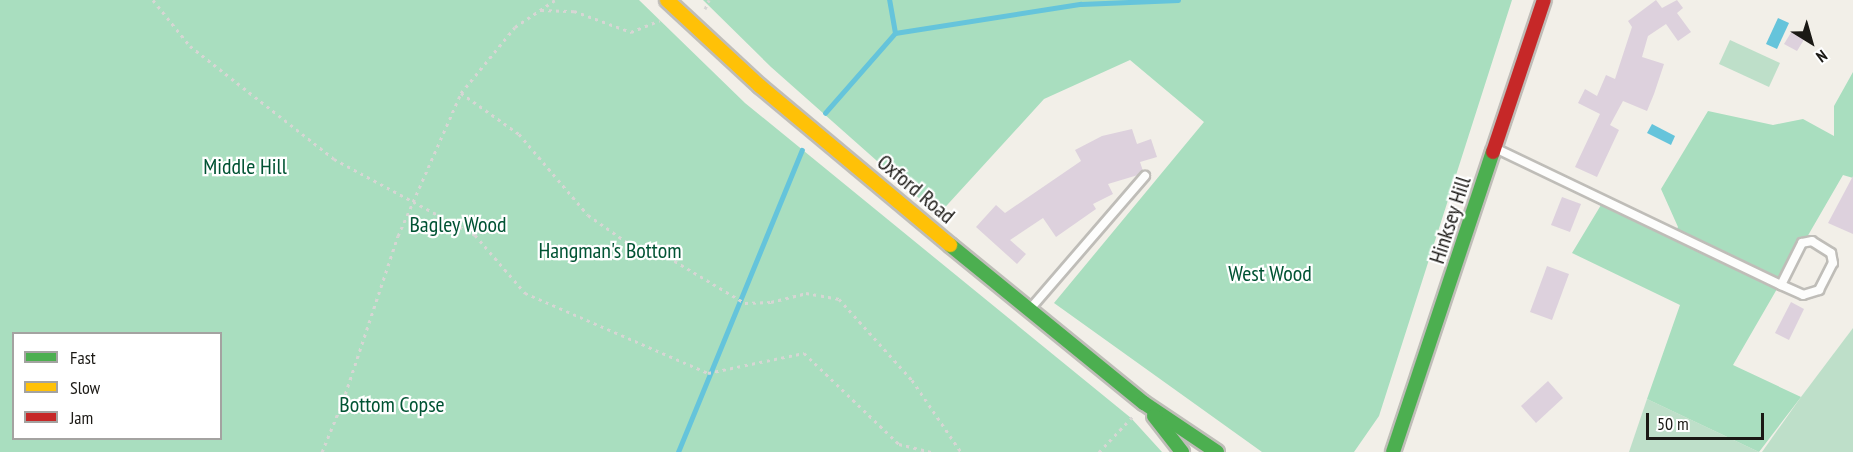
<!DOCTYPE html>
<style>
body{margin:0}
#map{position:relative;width:1853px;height:452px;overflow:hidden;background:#f2efe8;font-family:"PT Sans Narrow",sans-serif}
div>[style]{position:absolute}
.green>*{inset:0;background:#bedfc9}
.forest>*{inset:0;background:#a9debf}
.water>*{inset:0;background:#65c4db}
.stream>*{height:4.5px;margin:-2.25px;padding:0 2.25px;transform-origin:2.25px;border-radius:2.25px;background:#65c4db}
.building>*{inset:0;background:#ddd1dd}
.path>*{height:3px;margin-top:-1.5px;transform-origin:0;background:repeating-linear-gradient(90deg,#d7d6d4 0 3px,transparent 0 7.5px)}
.roads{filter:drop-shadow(2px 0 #bfbdb8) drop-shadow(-2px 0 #bfbdb8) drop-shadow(0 2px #bfbdb8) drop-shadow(0 -2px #bfbdb8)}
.lane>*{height:8px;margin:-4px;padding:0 4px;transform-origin:4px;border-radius:4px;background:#fdfdfc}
.fast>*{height:14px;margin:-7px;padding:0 7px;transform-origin:7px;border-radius:7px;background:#4caf50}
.slow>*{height:14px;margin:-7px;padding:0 7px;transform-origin:7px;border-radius:7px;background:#ffc107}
.jam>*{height:14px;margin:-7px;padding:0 7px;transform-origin:7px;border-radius:7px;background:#c62828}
span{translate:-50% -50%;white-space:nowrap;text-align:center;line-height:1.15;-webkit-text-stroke:4.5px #fff;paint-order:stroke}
.park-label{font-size:22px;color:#005333}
.street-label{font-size:22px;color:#1b1915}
.legend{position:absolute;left:12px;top:332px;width:210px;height:108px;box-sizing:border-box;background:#fff;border:2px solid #a4a3a1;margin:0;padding:8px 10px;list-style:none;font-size:18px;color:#1b1915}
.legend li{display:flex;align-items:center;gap:12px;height:30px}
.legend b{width:30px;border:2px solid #a4a3a1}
.north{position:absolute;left:1781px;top:12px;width:60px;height:60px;-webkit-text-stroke:4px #fff;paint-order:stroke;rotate:143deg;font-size:16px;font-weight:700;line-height:24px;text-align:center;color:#1b1915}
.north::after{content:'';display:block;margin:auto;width:21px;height:27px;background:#1b1915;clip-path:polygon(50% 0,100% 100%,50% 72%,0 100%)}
.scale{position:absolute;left:1646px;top:413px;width:118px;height:27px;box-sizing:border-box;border:3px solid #1b1915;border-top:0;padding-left:8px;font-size:18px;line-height:21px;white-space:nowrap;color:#1b1915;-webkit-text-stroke:4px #fff;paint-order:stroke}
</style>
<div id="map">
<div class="green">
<div style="clip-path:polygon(1730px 40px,1780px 63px,1769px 87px,1719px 64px)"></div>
<div style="clip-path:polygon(1853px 328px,1853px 452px,1762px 452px,1801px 397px)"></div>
<div style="clip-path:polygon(1647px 399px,1759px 452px,1629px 452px)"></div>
</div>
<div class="forest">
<div style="clip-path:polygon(evenodd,0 0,639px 0,745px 103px,1131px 418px,1162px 452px,0 452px,0 0,14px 334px,220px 334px,220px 438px,14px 438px,14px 334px)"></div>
<div style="clip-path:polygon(703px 0,1512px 0,1379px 416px,1354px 452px,1262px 452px,1054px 303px,1204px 122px,1130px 60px,1044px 99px,938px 215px,771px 67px)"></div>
<div style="clip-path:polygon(1853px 72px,1853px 178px,1843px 175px,1733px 365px,1801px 397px,1759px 452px,1647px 399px,1680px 305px,1572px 253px,1601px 205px,1671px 239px,1678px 227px,1661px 189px,1708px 111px,1773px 125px,1803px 119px,1834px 136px,1834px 106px)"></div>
</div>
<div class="water">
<div style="clip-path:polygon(1778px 18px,1789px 23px,1777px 49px,1766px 44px)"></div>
<div style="clip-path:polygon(1652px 124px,1675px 136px,1671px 145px,1647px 133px)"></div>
</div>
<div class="stream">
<div style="left:895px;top:33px;width:188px;rotate:-8.9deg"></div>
<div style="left:1081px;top:4px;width:97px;rotate:-2.4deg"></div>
<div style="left:825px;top:113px;width:106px;rotate:-48.8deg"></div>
<div style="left:895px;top:33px;width:34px;rotate:-100deg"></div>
<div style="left:678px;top:452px;width:326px;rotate:-67.7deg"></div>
</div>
<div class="building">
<div style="clip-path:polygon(1656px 0,1662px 8px,1677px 0,1683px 8px,1677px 13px,1691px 32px,1678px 41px,1666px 24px,1648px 36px,1642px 57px,1664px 64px,1654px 94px,1647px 111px,1623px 101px,1610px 125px,1619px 130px,1597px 177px,1575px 167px,1600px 114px,1578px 103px,1585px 89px,1597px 96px,1606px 75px,1615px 79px,1632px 27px,1628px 21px)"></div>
<div style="clip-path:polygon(1792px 31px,1805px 38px,1797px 51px,1784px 44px)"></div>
<div style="clip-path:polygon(1132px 129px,1137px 144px,1151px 139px,1157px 157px,1140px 162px,1143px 171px,1138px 175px,1108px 184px,1113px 194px,1093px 204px,1096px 209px,1056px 237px,1043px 218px,1010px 240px,1026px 254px,1017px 264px,976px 227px,996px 205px,1005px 213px,1081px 161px,1075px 150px,1102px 136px)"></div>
<div style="clip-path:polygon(1853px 176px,1853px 234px,1828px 223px)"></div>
<div style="clip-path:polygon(1562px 197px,1581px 204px,1570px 232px,1551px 225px)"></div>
<div style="clip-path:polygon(1547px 266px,1569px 274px,1552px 320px,1530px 312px)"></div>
<div style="clip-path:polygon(1791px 302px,1804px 309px,1789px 340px,1775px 333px)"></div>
<div style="clip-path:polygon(1548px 381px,1563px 398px,1536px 423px,1521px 406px)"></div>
</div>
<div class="path">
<div style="left:153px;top:0;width:59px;rotate:51.2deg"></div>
<div style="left:190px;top:46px;width:183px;rotate:38.1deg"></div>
<div style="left:334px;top:159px;width:160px;rotate:28.3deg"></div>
<div style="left:475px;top:235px;width:77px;rotate:49.2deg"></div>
<div style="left:525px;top:293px;width:200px;rotate:23.6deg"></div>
<div style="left:708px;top:373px;width:98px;rotate:-11.8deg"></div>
<div style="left:804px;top:353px;width:132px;rotate:43.8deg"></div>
<div style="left:899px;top:444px;width:34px;rotate:14deg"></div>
<div style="left:705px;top:9px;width:10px;rotate:-66deg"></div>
<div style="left:541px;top:10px;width:33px;rotate:2deg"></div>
<div style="left:574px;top:11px;width:61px;rotate:20.2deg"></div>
<div style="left:631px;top:32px;width:31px;rotate:-22deg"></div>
<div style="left:461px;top:93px;width:71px;rotate:35.3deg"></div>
<div style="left:519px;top:134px;width:106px;rotate:49.6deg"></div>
<div style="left:588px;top:215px;width:68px;rotate:34.9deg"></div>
<div style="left:644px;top:254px;width:24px;rotate:7deg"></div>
<div style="left:668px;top:257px;width:90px;rotate:30.9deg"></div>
<div style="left:745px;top:303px;width:26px;rotate:-2deg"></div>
<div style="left:771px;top:302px;width:36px;rotate:-14deg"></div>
<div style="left:806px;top:293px;width:34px;rotate:10deg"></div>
<div style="left:839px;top:299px;width:109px;rotate:48deg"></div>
<div style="left:912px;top:380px;width:87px;rotate:55.8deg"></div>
<div style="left:322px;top:452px;width:55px;rotate:-67.6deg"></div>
<div style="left:343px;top:401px;width:174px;rotate:-71.6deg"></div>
<div style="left:398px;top:236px;width:156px;rotate:-66.2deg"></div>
<div style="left:461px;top:93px;width:85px;rotate:-50.7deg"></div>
<div style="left:515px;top:27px;width:48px;rotate:-34deg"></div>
<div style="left:1099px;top:452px;width:50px;rotate:-46.6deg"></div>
</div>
<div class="roads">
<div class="lane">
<div style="left:1497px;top:149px;width:315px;rotate:25.6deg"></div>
<div style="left:1781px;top:285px;width:24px;rotate:24deg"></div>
<div style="left:1803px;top:295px;width:17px;rotate:-17deg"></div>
<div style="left:1819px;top:290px;width:30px;rotate:-63deg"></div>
<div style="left:1833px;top:263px;width:10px;rotate:-101deg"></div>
<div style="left:1831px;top:253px;width:22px;rotate:-148deg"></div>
<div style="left:1812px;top:241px;width:10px;rotate:169deg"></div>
<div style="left:1802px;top:243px;width:47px;rotate:116.6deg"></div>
<div style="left:1030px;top:309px;width:176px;rotate:-49.2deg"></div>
</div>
<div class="fast">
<div style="left:950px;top:245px;width:250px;rotate:39.2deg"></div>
<div style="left:1144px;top:403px;width:88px;rotate:33.9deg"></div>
<div style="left:1154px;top:416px;width:46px;rotate:52.1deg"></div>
<div style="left:1393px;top:452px;width:316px;rotate:-71.6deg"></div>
</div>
<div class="slow">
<div style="left:667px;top:0;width:127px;rotate:42.8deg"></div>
<div style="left:760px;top:86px;width:248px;rotate:39.9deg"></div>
</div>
<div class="jam">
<div style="left:1493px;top:152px;width:160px;rotate:-71.5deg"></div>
</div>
</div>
<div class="park-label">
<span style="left:245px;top:167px">Middle Hill</span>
<span style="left:458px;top:225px">Bagley Wood</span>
<span style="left:610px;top:251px">Hangman's Bottom</span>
<span style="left:1270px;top:274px">West Wood</span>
<span style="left:392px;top:405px">Bottom Copse</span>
</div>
<div class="street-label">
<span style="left:916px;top:189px;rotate:40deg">Oxford Road</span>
<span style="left:1450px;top:220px;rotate:-72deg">Hinksey Hill</span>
</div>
<ul class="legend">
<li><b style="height:8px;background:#4caf50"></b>Fast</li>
<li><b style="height:8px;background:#ffc107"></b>Slow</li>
<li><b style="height:8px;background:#c62828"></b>Jam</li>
</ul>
<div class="north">N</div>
<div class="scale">50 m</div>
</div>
